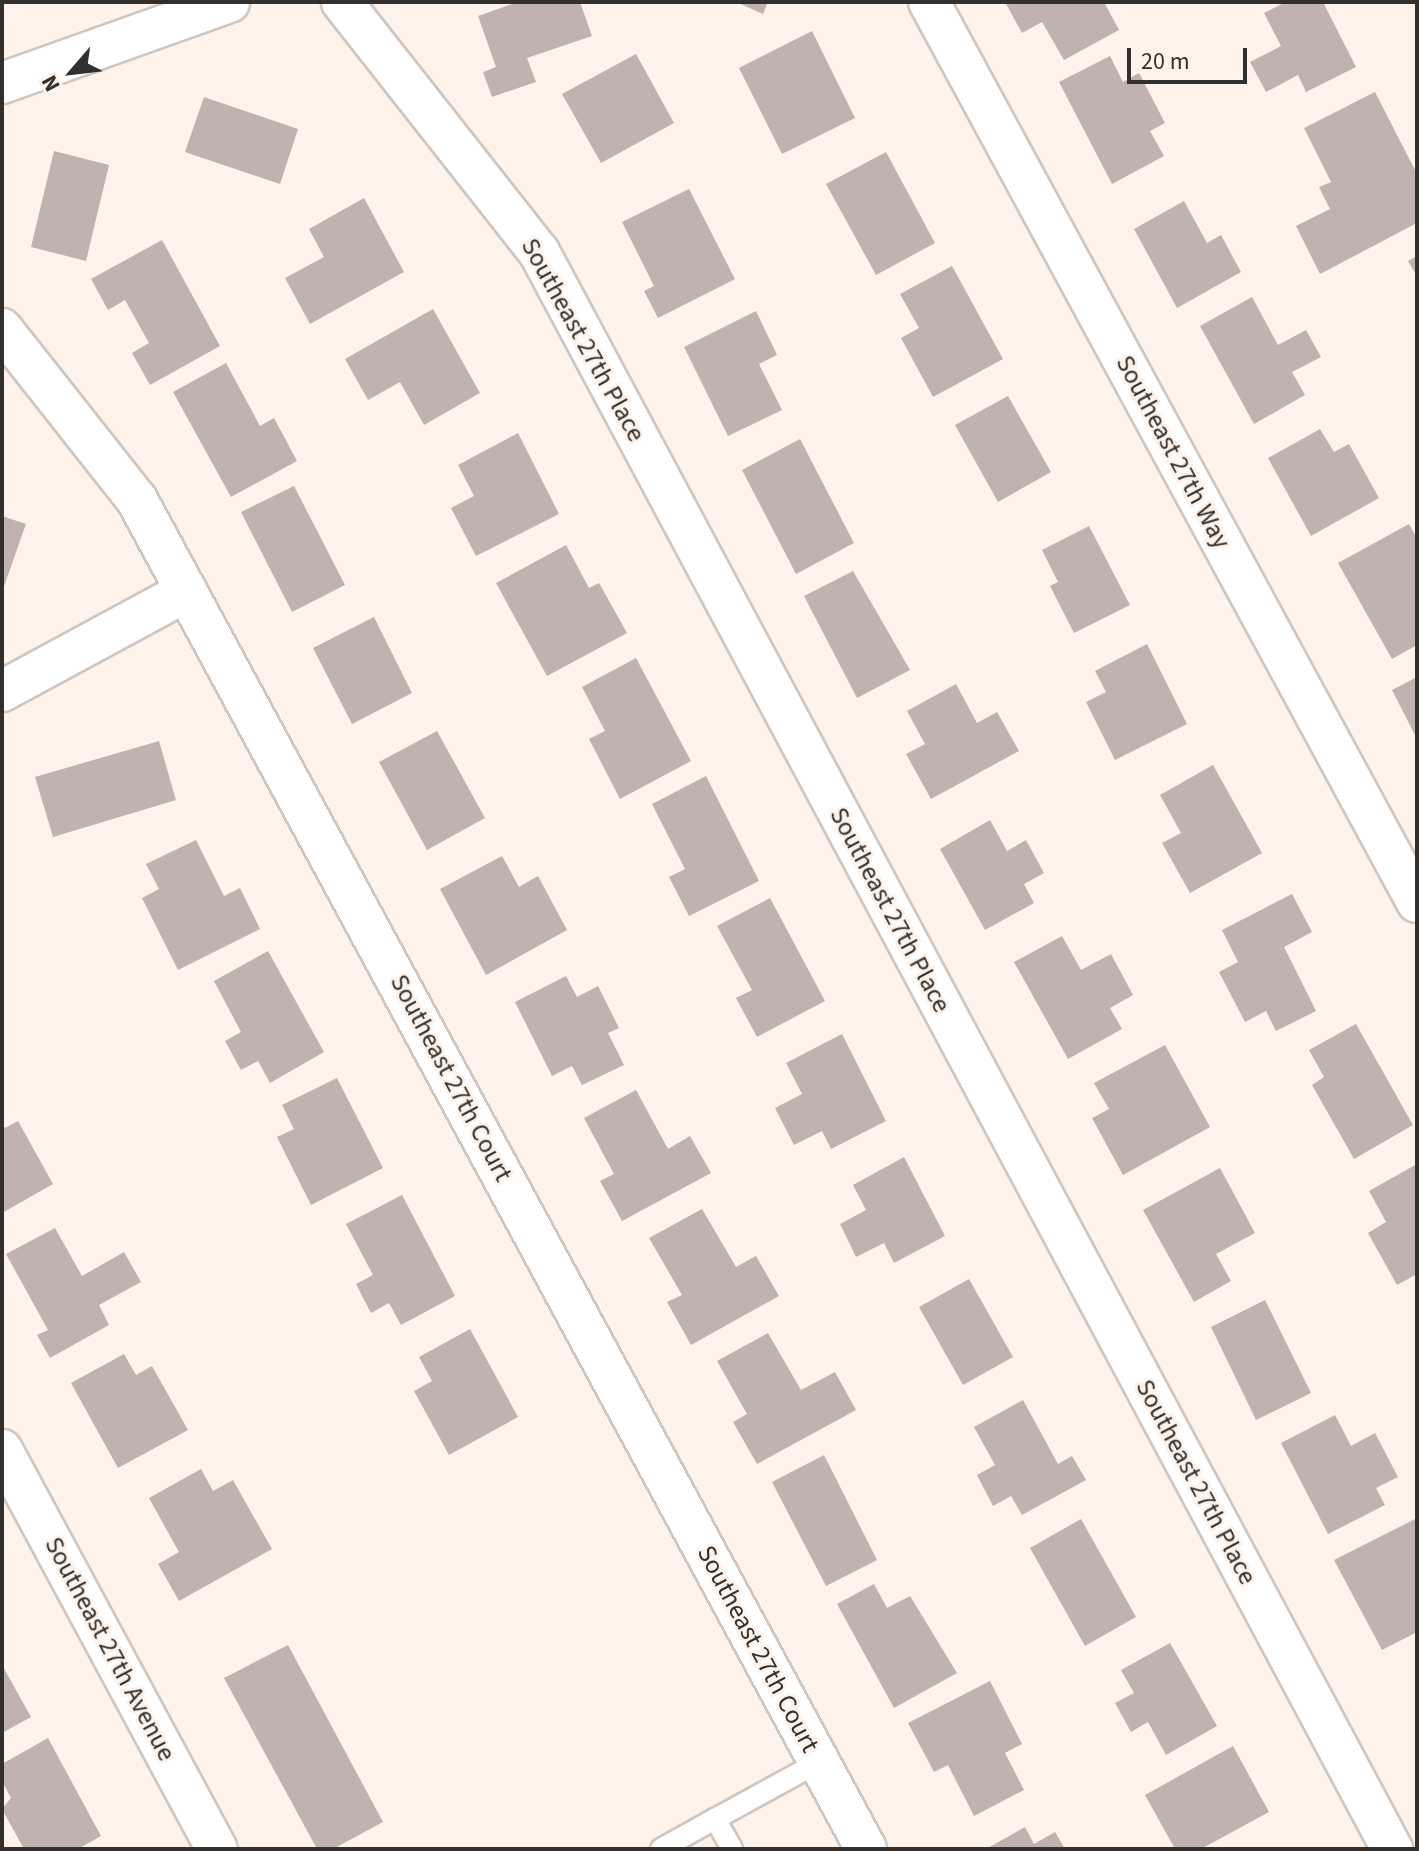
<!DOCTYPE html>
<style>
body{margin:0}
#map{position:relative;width:1419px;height:1851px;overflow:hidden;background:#fef3eb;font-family:"Source Sans 3",sans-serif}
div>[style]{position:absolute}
.building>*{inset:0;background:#bfb2af}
.roads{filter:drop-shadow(2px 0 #d0c6bf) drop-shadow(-2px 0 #d0c6bf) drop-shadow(0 2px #d0c6bf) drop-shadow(0 -2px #d0c6bf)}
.lane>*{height:20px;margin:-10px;padding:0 10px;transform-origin:10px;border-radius:10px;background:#fff}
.street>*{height:40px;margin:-20px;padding:0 20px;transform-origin:20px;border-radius:20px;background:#fff}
span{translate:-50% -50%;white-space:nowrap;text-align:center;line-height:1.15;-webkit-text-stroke:6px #fef3eb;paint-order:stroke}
.street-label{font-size:26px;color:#322f2c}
.frame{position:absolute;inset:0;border:4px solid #322f2c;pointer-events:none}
.north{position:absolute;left:32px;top:32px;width:80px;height:80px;-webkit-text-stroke:6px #fef3eb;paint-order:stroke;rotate:242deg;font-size:22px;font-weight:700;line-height:32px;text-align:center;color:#322f2c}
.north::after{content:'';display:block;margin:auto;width:28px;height:36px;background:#322f2c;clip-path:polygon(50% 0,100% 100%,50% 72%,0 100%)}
.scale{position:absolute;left:1127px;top:48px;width:120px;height:36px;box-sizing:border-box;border:4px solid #322f2c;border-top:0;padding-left:10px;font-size:24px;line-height:28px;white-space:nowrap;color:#322f2c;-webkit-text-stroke:6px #fef3eb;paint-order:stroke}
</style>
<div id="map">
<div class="building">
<div style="clip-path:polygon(518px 2px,580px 2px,592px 36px,527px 58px,536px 82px,492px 97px,483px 72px,496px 67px,478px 16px)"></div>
<div style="clip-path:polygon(736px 2px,768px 2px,763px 14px)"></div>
<div style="clip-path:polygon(1005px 2px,1104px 2px,1119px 30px,1064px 60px,1042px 22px,1022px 33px)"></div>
<div style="clip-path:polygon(1286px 2px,1323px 2px,1356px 67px,1306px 92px,1298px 75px,1266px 92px,1250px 62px,1281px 46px,1264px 13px)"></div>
<div style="clip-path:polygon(812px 31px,855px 118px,782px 154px,739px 68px)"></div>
<div style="clip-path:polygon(636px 54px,674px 123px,601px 163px,562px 94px)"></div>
<div style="clip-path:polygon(1110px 56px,1123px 82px,1139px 73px,1165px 123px,1150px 131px,1164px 156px,1112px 184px,1059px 82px)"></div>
<div style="clip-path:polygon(1375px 92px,1417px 174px,1417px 223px,1320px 274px,1296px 226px,1330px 209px,1319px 187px,1331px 182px,1304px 128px)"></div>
<div style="clip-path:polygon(204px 97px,298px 129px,280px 184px,185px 152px)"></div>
<div style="clip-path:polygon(54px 151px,109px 165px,86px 261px,31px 247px)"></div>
<div style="clip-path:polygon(886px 152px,935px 243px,876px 275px,826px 184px)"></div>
<div style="clip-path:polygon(689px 189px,735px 279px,658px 318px,644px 291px,654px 286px,622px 222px)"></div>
<div style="clip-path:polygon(364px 198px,404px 272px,310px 324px,285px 278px,324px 257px,309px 229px)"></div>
<div style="clip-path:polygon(1184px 201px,1207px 243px,1221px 235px,1241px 272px,1177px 308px,1134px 229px)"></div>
<div style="clip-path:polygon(162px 240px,220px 346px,150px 385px,132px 353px,149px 343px,125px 300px,108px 310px,91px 279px)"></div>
<div style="clip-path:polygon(1417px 256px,1417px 276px,1408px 261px)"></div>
<div style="clip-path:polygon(952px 266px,1003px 359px,933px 397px,901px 338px,919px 328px,900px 294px)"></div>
<div style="clip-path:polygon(1252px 297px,1278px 345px,1306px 330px,1321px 357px,1292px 372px,1305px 395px,1254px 424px,1200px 326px)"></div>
<div style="clip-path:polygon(433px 309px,480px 393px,424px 425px,400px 382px,368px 400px,345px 359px)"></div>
<div style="clip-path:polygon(756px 311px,777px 355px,759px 364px,782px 410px,728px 436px,684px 347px)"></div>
<div style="clip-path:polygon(226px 363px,260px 426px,274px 418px,297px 461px,231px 497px,173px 392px)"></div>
<div style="clip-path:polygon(1008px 396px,1051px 472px,998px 502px,955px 425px)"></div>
<div style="clip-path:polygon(1320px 429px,1334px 452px,1349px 444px,1379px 498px,1311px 536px,1268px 458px)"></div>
<div style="clip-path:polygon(518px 433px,559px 514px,476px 556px,451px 508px,474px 496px,458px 465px)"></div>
<div style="clip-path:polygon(800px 439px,854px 543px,796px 574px,742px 470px)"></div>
<div style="clip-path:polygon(294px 486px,345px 585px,292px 612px,241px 512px)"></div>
<div style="clip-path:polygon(2px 516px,26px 524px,2px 592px)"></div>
<div style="clip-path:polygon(1409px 524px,1417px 539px,1417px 645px,1392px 659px,1338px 563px)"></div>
<div style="clip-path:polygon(1089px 526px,1130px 605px,1074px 633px,1050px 586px,1058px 582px,1042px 550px)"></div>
<div style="clip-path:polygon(566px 545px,589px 588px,599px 583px,627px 633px,547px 676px,496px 583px)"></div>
<div style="clip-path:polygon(853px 571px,910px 670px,857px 698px,804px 596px)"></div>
<div style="clip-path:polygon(374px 617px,412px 693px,352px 724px,313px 648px)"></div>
<div style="clip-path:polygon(1147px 644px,1187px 724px,1115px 760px,1086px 702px,1106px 692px,1095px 671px)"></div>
<div style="clip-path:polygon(636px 658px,691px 761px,620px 799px,589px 739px,605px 731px,582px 687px)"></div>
<div style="clip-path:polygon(1417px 677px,1417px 739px,1392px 690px)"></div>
<div style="clip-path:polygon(956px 684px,977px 723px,997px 712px,1019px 751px,931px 799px,906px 754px,925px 744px,907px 711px)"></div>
<div style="clip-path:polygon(437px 731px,485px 818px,427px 850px,379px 762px)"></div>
<div style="clip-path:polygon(159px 741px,176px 800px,53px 837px,35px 777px)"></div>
<div style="clip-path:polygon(1213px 765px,1262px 853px,1190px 893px,1162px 843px,1181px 833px,1160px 795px)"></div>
<div style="clip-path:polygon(706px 776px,759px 881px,689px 916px,669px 877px,685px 869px,652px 804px)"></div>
<div style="clip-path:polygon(990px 820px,1007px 851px,1026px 840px,1044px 873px,1024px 884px,1034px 903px,985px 930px,940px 849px)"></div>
<div style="clip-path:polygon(196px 840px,224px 896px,240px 888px,260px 929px,178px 970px,142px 898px,159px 889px,146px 864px)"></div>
<div style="clip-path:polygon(502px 856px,519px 887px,538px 876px,567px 930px,486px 975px,440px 889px)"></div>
<div style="clip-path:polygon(1292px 894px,1312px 932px,1284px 947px,1316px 1011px,1276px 1031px,1266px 1011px,1245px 1022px,1219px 972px,1238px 962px,1222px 930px)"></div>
<div style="clip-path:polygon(770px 898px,825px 1001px,757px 1037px,736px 998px,752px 990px,717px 926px)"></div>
<div style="clip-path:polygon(1062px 936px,1081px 970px,1111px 954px,1133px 995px,1110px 1008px,1122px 1029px,1068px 1059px,1014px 962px)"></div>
<div style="clip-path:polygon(268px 951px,324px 1052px,270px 1083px,258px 1061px,241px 1070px,225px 1041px,241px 1032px,214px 981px)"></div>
<div style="clip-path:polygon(566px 976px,577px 997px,598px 986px,619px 1028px,608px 1033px,624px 1065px,582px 1085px,572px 1066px,552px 1076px,515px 1002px)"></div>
<div style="clip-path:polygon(1356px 1024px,1413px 1125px,1354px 1159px,1312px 1085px,1324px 1077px,1309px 1050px)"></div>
<div style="clip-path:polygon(842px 1034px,886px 1121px,831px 1149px,822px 1131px,794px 1145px,775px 1108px,802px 1094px,786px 1063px)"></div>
<div style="clip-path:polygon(1165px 1045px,1210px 1127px,1123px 1175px,1092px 1118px,1109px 1109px,1094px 1083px)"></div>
<div style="clip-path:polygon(337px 1078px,383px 1168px,311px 1205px,277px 1137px,294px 1129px,282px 1105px)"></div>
<div style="clip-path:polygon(636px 1090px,668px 1149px,690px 1136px,711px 1173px,622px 1221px,600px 1181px,614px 1174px,584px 1118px)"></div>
<div style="clip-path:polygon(18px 1121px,53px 1184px,2px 1213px,2px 1123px,5px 1128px)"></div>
<div style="clip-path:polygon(904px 1157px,945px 1236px,894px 1263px,884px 1243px,856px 1257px,840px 1224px,866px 1210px,853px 1185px)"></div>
<div style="clip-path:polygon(1417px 1164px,1417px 1274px,1397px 1285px,1368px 1233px,1386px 1222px,1369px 1191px)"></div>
<div style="clip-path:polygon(1220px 1168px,1255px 1233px,1216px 1254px,1231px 1281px,1194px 1302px,1143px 1210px)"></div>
<div style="clip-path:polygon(402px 1195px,455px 1296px,401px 1325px,389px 1303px,371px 1313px,356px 1284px,373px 1275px,346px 1224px)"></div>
<div style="clip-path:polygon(702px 1209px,736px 1267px,756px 1256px,779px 1296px,691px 1345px,667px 1302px,682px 1295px,649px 1238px)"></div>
<div style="clip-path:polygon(55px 1228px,82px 1276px,124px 1252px,141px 1282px,99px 1305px,109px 1325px,50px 1358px,37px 1335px,48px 1330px,6px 1254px)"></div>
<div style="clip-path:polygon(969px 1279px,1013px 1357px,963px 1385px,919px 1307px)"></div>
<div style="clip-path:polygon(1265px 1300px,1311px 1393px,1256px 1420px,1211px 1327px)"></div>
<div style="clip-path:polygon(470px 1329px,518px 1417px,449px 1455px,414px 1391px,432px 1381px,419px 1357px)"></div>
<div style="clip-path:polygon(768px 1333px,801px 1390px,835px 1372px,856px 1410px,757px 1464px,733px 1422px,747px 1414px,717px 1361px)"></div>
<div style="clip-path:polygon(124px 1354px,136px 1375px,152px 1366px,188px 1430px,118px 1468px,71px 1383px)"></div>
<div style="clip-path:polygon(1023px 1400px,1058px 1464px,1072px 1456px,1086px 1480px,1022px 1515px,1011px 1496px,993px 1506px,977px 1475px,995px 1465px,974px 1427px)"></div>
<div style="clip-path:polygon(1335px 1415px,1351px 1446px,1375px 1433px,1398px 1477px,1376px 1488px,1385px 1505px,1328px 1534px,1281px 1443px)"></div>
<div style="clip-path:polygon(824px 1455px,877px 1560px,826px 1586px,772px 1482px)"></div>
<div style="clip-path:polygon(201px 1469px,213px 1491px,233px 1480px,272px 1549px,179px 1601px,158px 1564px,179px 1552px,149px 1498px)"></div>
<div style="clip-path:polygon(1417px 1518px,1417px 1632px,1382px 1650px,1334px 1560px)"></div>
<div style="clip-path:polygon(1081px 1519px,1136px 1617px,1085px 1646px,1030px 1548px)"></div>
<div style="clip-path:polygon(874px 1584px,887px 1608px,910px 1596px,957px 1673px,894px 1708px,837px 1604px)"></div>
<div style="clip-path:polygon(1170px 1643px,1217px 1726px,1166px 1755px,1148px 1722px,1131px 1732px,1115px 1703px,1134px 1693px,1121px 1670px)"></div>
<div style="clip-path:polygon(288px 1645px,383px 1822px,333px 1849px,317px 1849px,224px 1678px)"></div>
<div style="clip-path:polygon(2px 1665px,31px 1717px,2px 1733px)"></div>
<div style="clip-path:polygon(990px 1681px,1022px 1744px,1005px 1753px,1024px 1790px,974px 1816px,948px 1765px,934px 1772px,908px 1723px)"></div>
<div style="clip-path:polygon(48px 1738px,101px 1836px,78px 1849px,24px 1849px,2px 1809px,11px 1798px,2px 1781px,2px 1764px)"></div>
<div style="clip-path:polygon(1233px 1746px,1269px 1812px,1201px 1849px,1175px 1849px,1145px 1795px)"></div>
<div style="clip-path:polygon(1025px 1827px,1034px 1844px,1055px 1832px,1065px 1849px,986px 1849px)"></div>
</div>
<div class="roads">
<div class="lane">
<div style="left:715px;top:1819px;width:119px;rotate:-28.7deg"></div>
<div style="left:661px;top:1849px;width:62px;rotate:-29.1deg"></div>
<div style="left:715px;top:1819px;width:34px;rotate:60deg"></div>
</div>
<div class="street">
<div style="left:342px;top:2px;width:318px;rotate:51.8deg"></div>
<div style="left:539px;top:252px;width:1811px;rotate:61.89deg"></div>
<div style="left:929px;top:2px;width:1024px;rotate:61.53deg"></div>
<div style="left:2px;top:83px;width:241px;rotate:-19.6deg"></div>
<div style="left:2px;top:329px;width:218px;rotate:51.7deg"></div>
<div style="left:137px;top:500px;width:1533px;rotate:61.61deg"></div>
<div style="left:2px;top:691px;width:210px;rotate:-28.4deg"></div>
<div style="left:2px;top:1450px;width:453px;rotate:61.7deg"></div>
</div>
</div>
<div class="street-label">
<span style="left:583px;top:340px;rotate:61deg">Southeast 27th Place</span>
<span style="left:1173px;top:452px;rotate:62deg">Southeast 27th Way</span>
<span style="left:890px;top:910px;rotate:62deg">Southeast 27th Place</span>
<span style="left:451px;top:1078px;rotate:62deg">Southeast 27th Court</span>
<span style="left:1196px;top:1482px;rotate:62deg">Southeast 27th Place</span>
<span style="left:110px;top:1649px;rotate:62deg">Southeast 27th Avenue</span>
<span style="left:758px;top:1649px;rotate:62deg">Southeast 27th Court</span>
</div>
<div class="frame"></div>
<div class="north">N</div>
<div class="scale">20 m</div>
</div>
